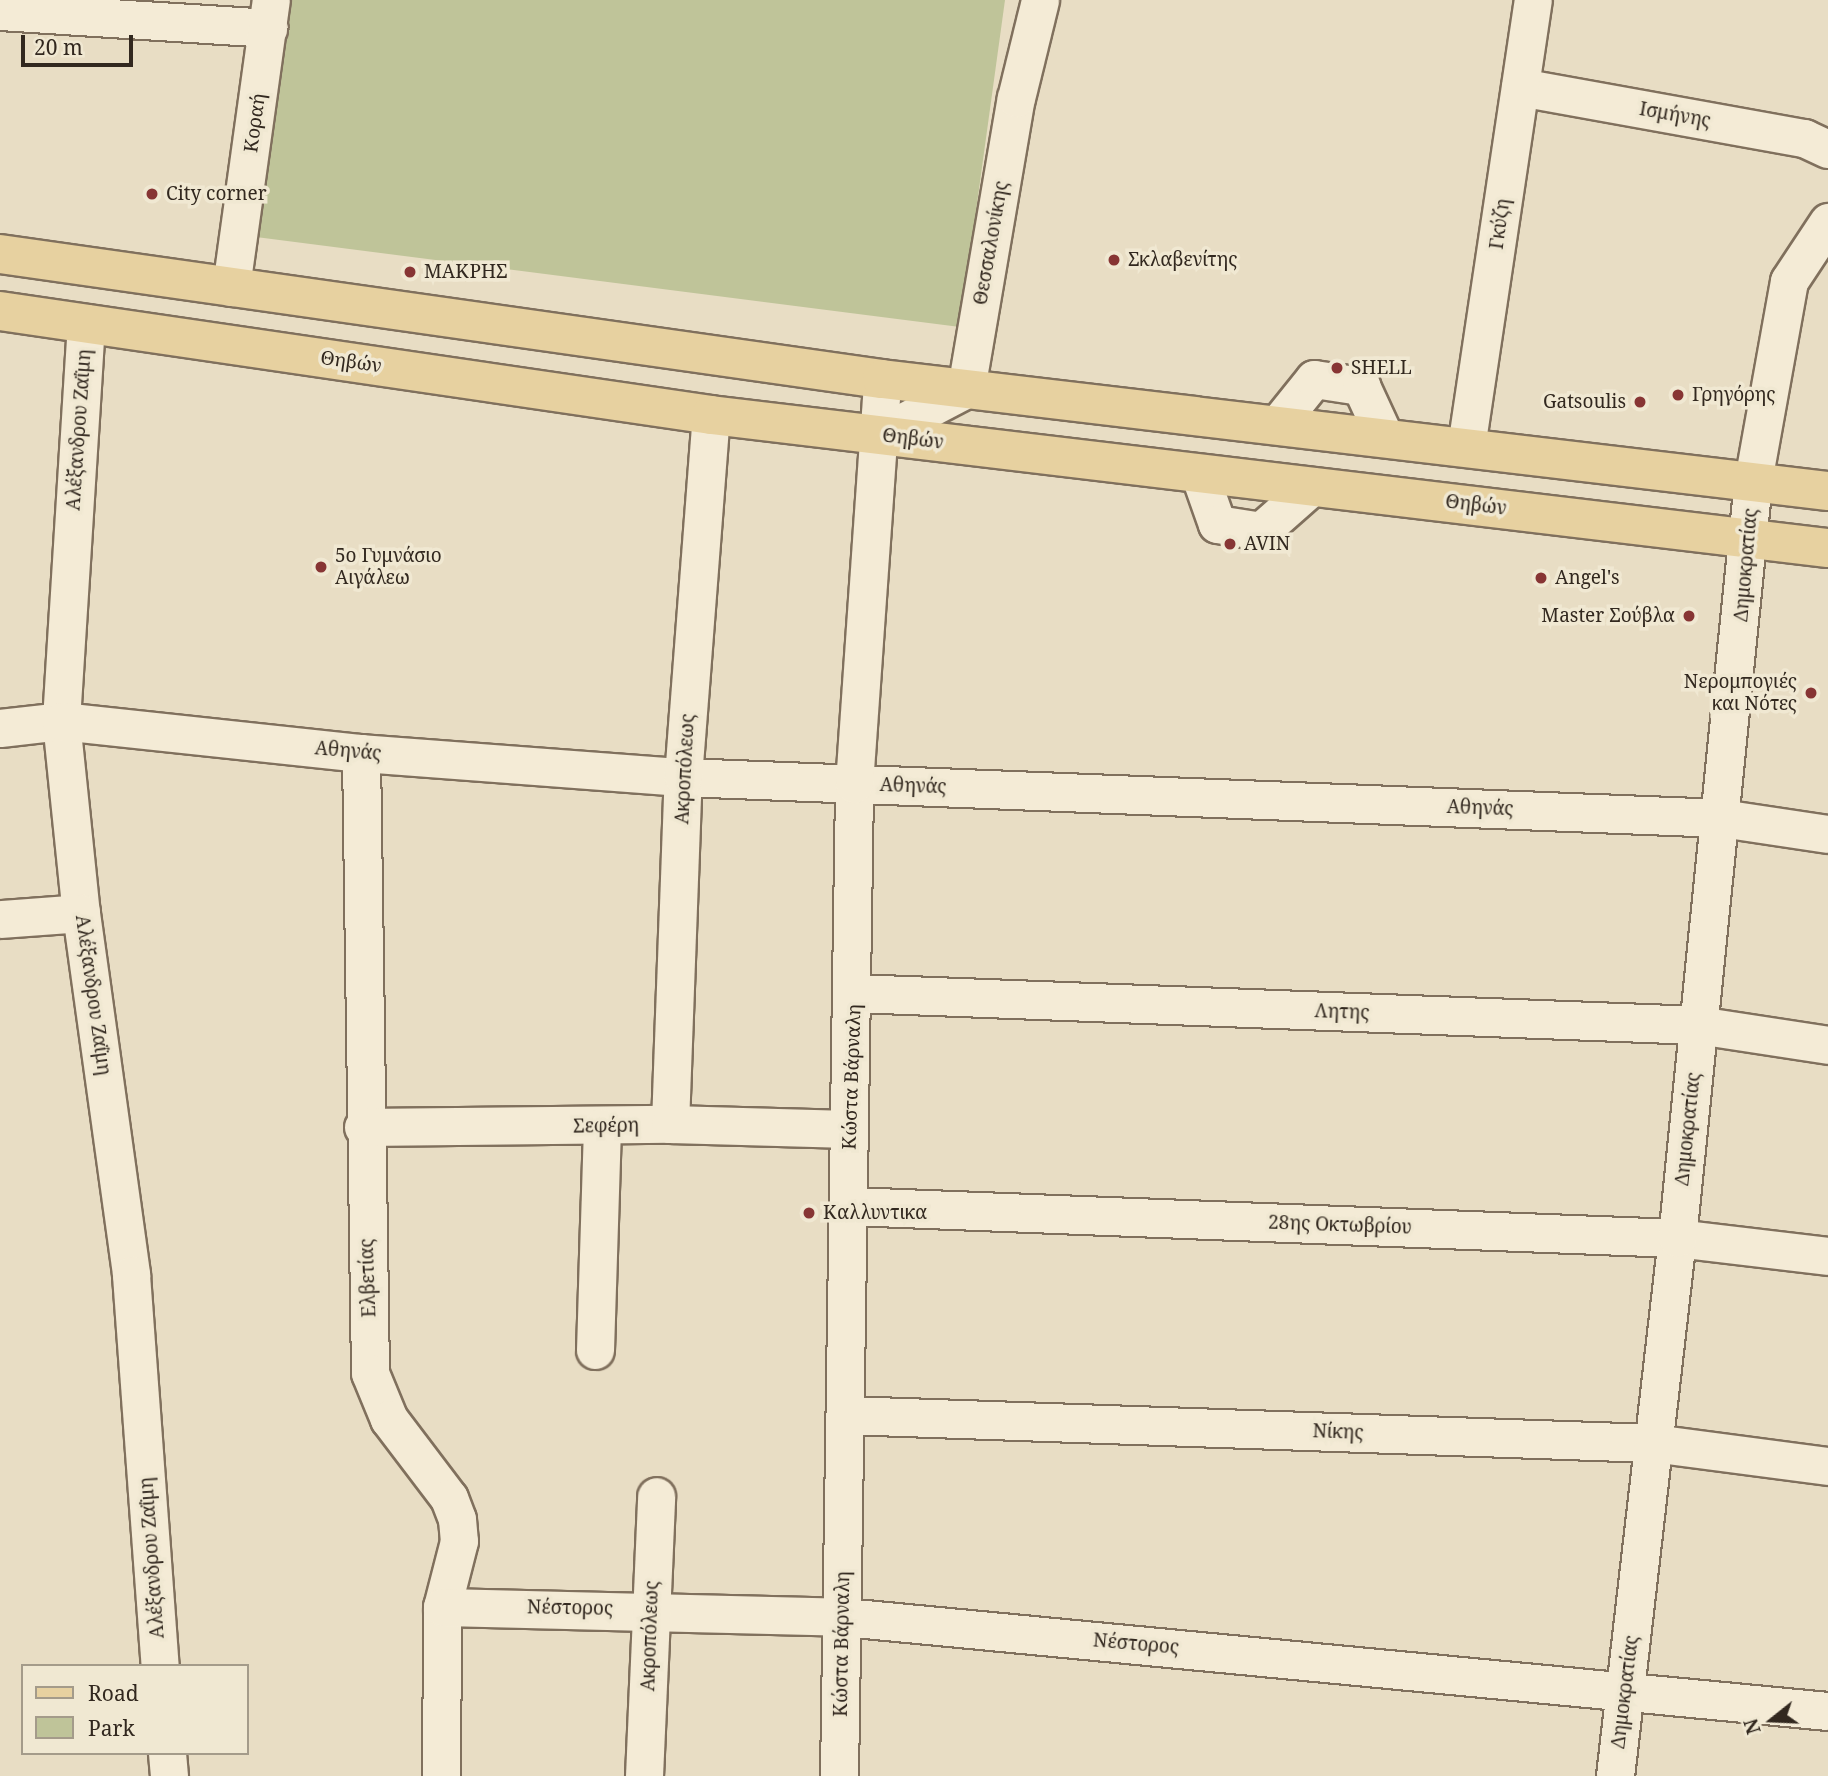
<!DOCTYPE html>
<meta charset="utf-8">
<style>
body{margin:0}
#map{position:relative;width:1828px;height:1776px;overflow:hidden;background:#e8ddc4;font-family:"Noto Serif",serif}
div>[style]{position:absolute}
.green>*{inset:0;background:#bfc499}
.roads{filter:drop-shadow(2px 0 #80705d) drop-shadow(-2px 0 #80705d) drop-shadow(0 2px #80705d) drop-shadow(0 -2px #80705d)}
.minor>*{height:37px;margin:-18.5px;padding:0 18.5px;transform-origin:18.5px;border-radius:18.5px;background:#f4ebd6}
.major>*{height:38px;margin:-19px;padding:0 19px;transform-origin:19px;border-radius:19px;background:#e7d1a0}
.dots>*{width:19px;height:19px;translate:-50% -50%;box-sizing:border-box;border:4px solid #f0e8d2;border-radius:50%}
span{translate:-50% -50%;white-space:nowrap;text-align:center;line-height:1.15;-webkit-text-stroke:7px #f0e8d2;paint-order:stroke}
.street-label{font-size:19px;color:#32281f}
.poi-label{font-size:19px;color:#32281f}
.left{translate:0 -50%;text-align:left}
.right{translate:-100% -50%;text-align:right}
.legend{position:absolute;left:21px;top:1664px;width:228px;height:91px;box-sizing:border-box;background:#f0e8d2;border:2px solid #a49b8a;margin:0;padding:9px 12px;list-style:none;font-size:21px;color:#32281f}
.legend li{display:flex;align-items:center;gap:14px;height:35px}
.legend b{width:35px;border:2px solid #a49b8a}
.north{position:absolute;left:1737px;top:1685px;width:70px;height:70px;-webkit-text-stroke:5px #f0e8d2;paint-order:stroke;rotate:252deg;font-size:19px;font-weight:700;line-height:28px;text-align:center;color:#32281f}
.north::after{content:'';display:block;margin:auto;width:24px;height:32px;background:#32281f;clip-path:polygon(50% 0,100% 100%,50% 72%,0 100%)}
.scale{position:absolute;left:21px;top:35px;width:112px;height:32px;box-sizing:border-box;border:4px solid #32281f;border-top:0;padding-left:9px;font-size:21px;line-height:24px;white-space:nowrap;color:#32281f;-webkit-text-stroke:5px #f0e8d2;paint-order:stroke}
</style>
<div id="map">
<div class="green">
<div style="clip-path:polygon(252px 0,1005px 0,960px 327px,224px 233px)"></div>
</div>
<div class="roads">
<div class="minor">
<div style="left:0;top:11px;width:269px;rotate:3.6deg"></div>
<div style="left:1520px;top:87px;width:289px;rotate:10.2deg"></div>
<div style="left:1804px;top:138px;width:26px;rotate:25deg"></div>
<div style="left:231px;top:287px;width:290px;rotate:-82.1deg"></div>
<div style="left:86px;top:323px;width:399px;rotate:93.6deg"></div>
<div style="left:61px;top:721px;width:193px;rotate:84.1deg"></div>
<div style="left:81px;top:913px;width:365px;rotate:82.1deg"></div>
<div style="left:131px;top:1275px;width:392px;rotate:85.8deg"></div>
<div style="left:1277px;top:425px;width:59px;rotate:-51.2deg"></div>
<div style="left:1314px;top:379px;width:48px;rotate:8.5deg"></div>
<div style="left:1361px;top:386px;width:57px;rotate:65.2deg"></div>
<div style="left:878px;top:435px;width:99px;rotate:-27.6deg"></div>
<div style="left:966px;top:389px;width:295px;rotate:-80.3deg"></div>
<div style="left:1016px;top:98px;width:101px;rotate:-76.2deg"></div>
<div style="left:1466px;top:447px;width:452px;rotate:-81.5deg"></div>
<div style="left:1199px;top:473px;width:54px;rotate:70.6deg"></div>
<div style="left:1217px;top:524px;width:45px;rotate:9deg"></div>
<div style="left:1261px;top:531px;width:68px;rotate:-41.4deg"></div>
<div style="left:0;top:728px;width:61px;rotate:-6.5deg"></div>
<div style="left:61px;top:721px;width:302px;rotate:6.1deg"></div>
<div style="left:361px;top:753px;width:323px;rotate:4.3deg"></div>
<div style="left:683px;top:777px;width:1039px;rotate:2.26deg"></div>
<div style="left:1721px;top:818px;width:108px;rotate:8.5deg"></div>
<div style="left:361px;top:753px;width:620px;rotate:89.17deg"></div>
<div style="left:370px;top:1373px;width:50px;rotate:67.6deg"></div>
<div style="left:389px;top:1419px;width:99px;rotate:52.8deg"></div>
<div style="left:449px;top:1498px;width:22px;rotate:69deg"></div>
<div style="left:457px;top:1519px;width:22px;rotate:85deg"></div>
<div style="left:459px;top:1541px;width:68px;rotate:104.4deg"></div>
<div style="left:442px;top:1607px;width:169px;rotate:90.3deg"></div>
<div style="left:0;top:919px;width:81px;rotate:-4.2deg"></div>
<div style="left:854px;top:993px;width:845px;rotate:2.17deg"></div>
<div style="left:1698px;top:1025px;width:132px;rotate:8.7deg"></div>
<div style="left:670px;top:1124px;width:347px;rotate:-87.9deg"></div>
<div style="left:683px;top:777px;width:363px;rotate:-85.6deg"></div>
<div style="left:363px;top:1127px;width:307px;rotate:-0.6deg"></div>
<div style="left:670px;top:1124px;width:179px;rotate:1.6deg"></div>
<div style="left:850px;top:1206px;width:828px;rotate:2.22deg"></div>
<div style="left:1677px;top:1238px;width:152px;rotate:6.8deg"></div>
<div style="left:595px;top:1350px;width:223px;rotate:-88.2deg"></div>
<div style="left:846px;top:1415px;width:807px;rotate:1.99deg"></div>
<div style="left:1653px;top:1443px;width:177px;rotate:7.5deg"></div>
<div style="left:442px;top:1607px;width:402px;rotate:1.4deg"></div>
<div style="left:844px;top:1617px;width:988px;rotate:5.46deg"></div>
<div style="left:167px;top:1753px;width:23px;rotate:85deg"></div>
<div style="left:644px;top:1776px;width:280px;rotate:-87.5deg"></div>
<div style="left:839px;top:1776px;width:992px;rotate:-89.13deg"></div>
<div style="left:854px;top:784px;width:406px;rotate:-86deg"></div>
<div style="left:1615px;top:1776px;width:542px;rotate:-83.43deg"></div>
<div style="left:1677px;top:1238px;width:761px;rotate:-84.27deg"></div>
<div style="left:1753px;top:481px;width:203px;rotate:-79.8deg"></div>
<div style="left:1789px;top:281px;width:71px;rotate:-56.5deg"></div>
</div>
<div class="major">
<div style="left:0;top:254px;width:891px;rotate:8.07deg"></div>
<div style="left:882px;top:379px;width:953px;rotate:6.75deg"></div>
<div style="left:0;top:311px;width:719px;rotate:8.32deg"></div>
<div style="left:711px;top:415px;width:1125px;rotate:6.79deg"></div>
</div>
</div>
<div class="dots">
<div style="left:152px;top:194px;background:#873534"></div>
<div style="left:1114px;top:260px;background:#873534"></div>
<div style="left:410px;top:272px;background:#873534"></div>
<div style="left:1337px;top:368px;background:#873534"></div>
<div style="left:1678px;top:395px;background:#873534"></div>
<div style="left:1640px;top:402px;background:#873534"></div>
<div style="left:1230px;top:544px;background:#873534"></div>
<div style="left:321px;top:567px;background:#873534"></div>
<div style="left:1541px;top:578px;background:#873534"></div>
<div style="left:1689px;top:616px;background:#873534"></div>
<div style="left:1811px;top:693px;background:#873534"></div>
<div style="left:809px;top:1213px;background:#873534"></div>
</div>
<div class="street-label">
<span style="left:1675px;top:115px;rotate:10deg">Ισμήνης</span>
<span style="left:255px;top:123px;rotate:-82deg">Κοραή</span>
<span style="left:1500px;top:224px;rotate:-82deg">Γκύζη</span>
<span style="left:991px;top:243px;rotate:-80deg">Θεσσαλονίκης</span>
<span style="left:351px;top:362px;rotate:8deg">Θηβών</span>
<span style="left:79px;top:430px;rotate:-86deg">Αλέξανδρου Ζαΐμη</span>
<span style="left:913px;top:439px;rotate:7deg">Θηβών</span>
<span style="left:1476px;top:505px;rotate:7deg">Θηβών</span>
<span style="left:1746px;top:565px;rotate:-85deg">Δημοκρατίας</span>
<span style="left:348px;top:751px;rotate:5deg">Αθηνάς</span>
<span style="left:685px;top:769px;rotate:-87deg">Ακροπόλεως</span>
<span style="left:913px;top:786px;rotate:2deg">Αθηνάς</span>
<span style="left:1480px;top:808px;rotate:2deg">Αθηνάς</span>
<span style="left:93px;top:995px;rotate:82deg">Αλέξανδρου Ζαΐμη</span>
<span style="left:1342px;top:1012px;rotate:2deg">Λητης</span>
<span style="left:852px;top:1077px;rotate:-88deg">Κώστα Βάρναλη</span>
<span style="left:606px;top:1126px;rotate:-1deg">Σεφέρη</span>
<span style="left:1688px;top:1129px;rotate:-84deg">Δημοκρατίας</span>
<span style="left:1340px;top:1225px;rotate:2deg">28ης Οκτωβρίου</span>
<span style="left:368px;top:1278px;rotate:-92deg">Ελβετίας</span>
<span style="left:1338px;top:1432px;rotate:2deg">Νίκης</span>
<span style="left:152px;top:1558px;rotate:-94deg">Αλέξανδρου Ζαΐμη</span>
<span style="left:570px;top:1608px;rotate:1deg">Νέστορος</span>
<span style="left:650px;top:1636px;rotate:-88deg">Ακροπόλεως</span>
<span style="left:842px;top:1644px;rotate:-89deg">Κώστα Βάρναλη</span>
<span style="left:1136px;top:1644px;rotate:5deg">Νέστορος</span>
<span style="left:1625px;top:1692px;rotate:-83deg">Δημοκρατίας</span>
</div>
<div class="poi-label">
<span class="left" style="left:166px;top:194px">City corner</span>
<span class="left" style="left:1128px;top:260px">Σκλαβενίτης</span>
<span class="left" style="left:424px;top:272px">ΜΑΚΡΗΣ</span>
<span class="left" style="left:1351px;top:368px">SHELL</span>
<span class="left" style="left:1692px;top:395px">Γρηγόρης</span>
<span class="right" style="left:1626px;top:402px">Gatsoulis</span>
<span class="left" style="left:1244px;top:544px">AVIN</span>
<span class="left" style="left:335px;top:567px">5ο Γυμνάσιο<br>Αιγάλεω</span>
<span class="left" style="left:1555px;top:578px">Angel's</span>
<span class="right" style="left:1675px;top:616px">Master Σούβλα</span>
<span class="right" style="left:1797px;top:693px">Νερομπογιές<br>και Νότες</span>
<span class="left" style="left:823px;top:1213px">Καλλυντικα</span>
</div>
<ul class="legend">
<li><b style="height:9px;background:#e7d1a0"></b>Road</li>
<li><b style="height:19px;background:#bfc499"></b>Park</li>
</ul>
<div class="north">N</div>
<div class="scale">20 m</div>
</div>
